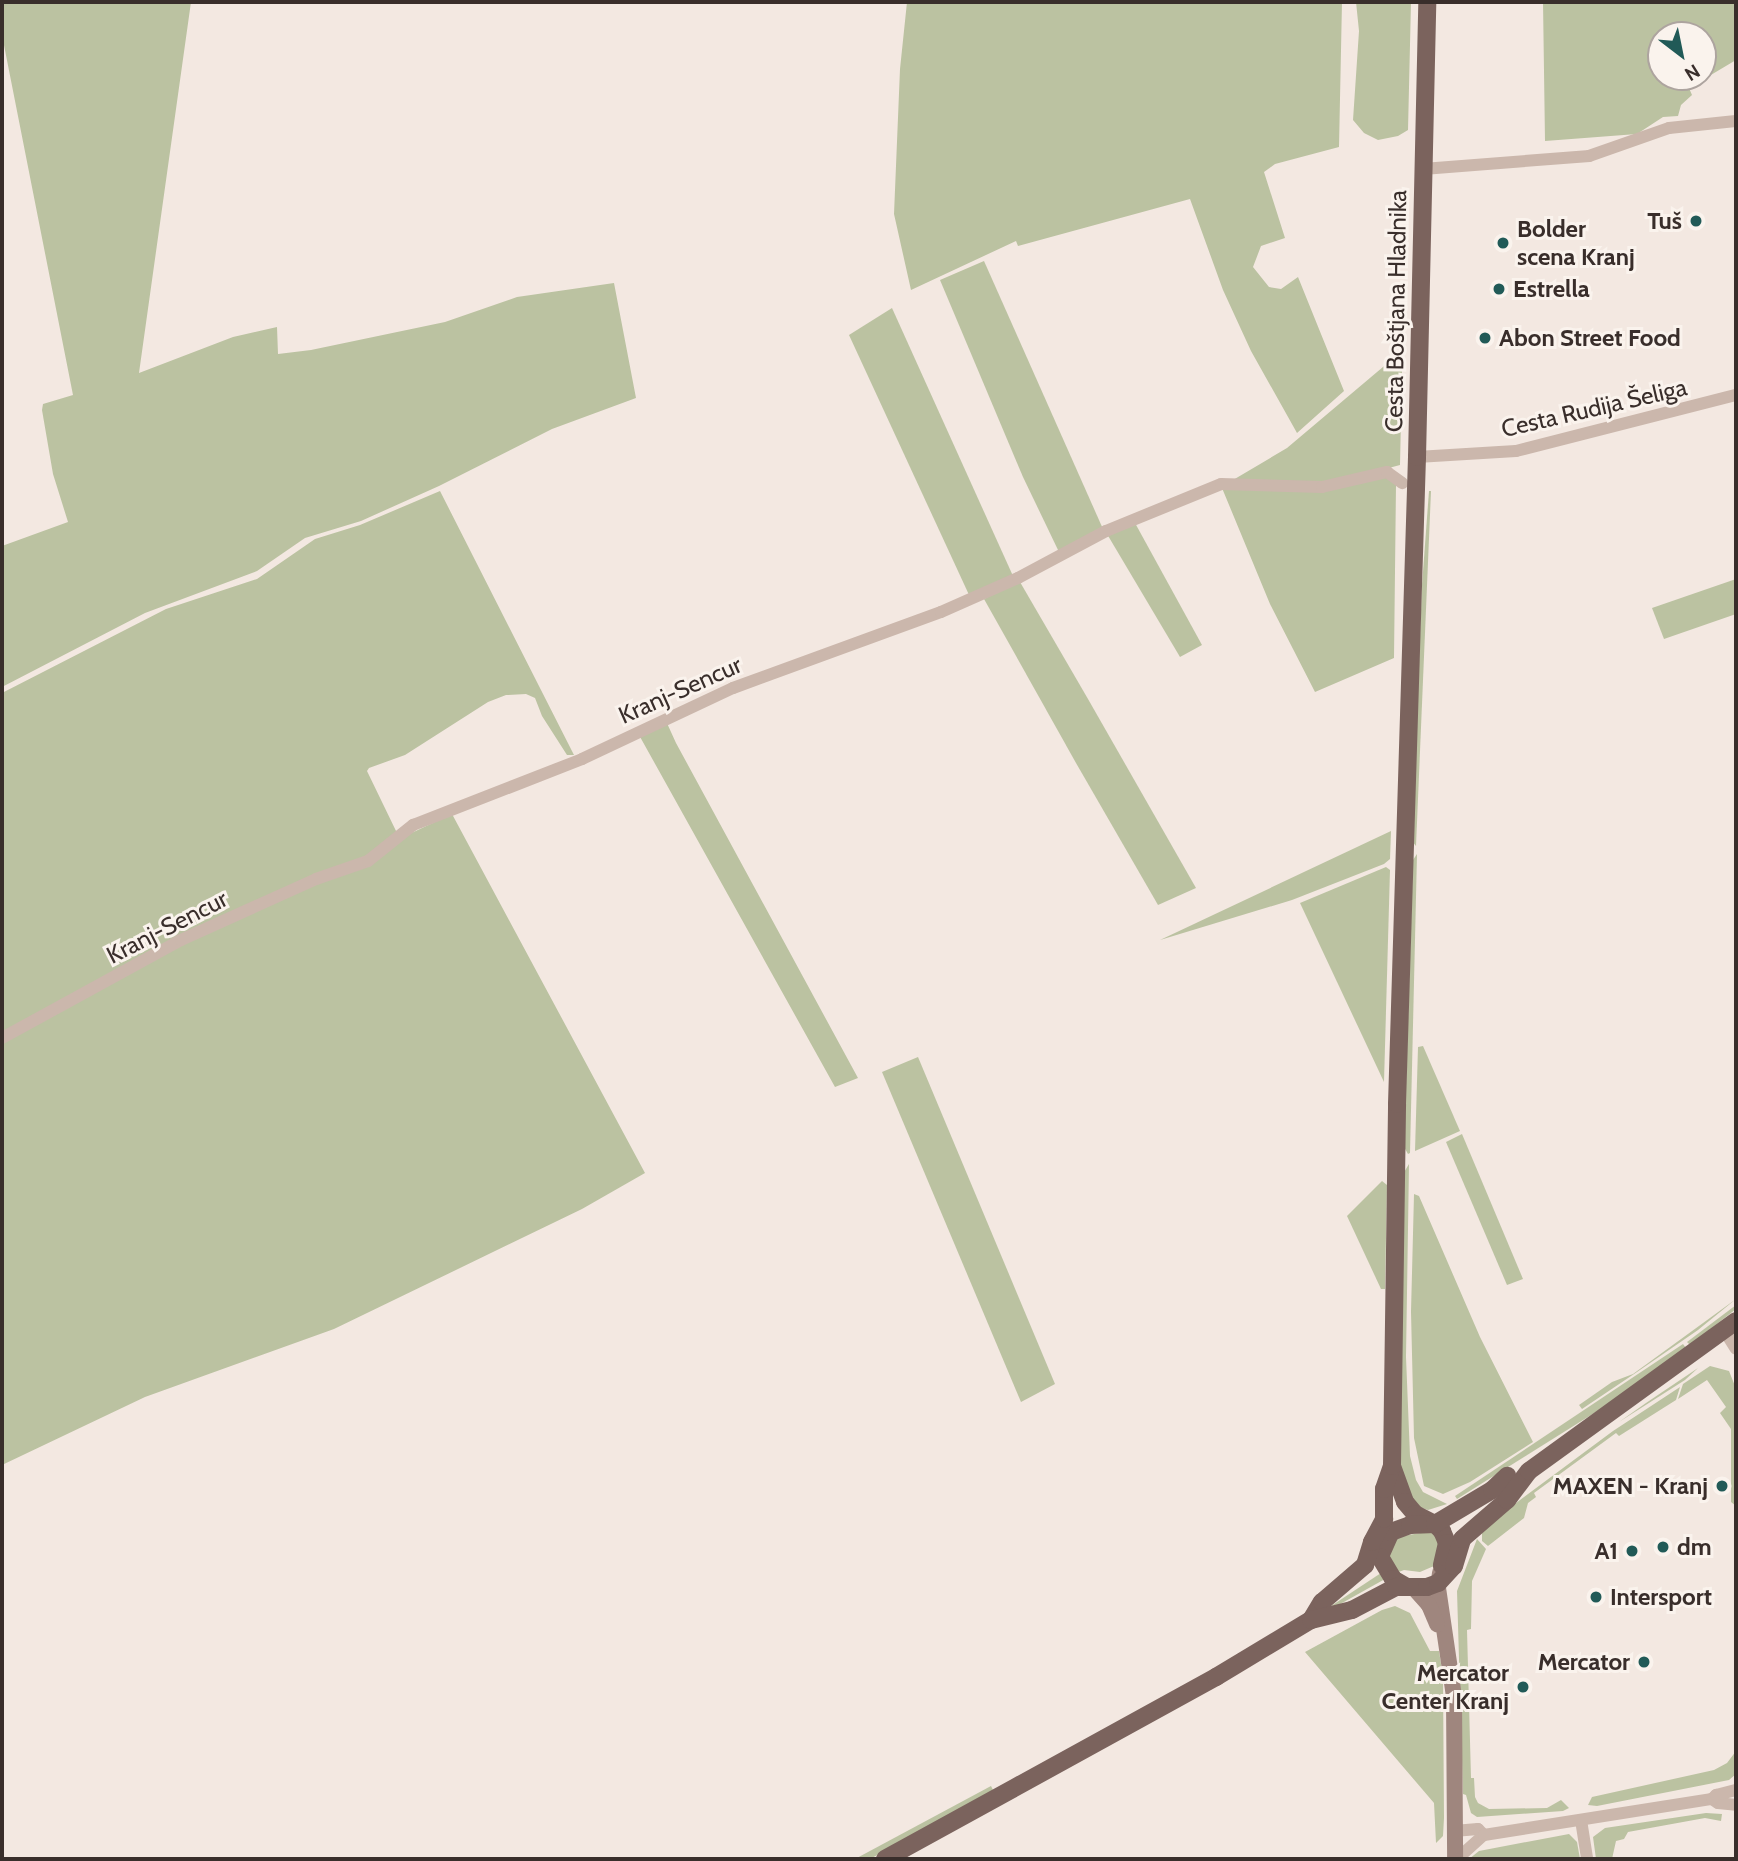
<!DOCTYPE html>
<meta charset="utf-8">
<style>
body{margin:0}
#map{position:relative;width:1738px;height:1861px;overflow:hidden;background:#f3e8e1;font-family:Cabin,sans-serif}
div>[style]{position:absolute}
.green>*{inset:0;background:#bbc2a1}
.minor>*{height:12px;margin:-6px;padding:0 6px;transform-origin:6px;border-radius:6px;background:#cbb7ac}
.secondary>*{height:16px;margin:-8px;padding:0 8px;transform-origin:8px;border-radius:8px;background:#9f867e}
.primary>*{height:18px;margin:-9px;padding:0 9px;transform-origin:9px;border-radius:9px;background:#7b635d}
.dots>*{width:19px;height:19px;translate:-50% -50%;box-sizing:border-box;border:4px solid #faf3ed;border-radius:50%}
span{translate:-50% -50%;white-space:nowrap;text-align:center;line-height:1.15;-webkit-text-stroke:6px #faf3ed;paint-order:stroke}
.poi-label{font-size:24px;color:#392e2b;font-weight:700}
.right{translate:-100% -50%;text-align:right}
.left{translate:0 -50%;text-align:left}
.street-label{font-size:24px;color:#392e2b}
.frame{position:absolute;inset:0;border:4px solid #392e2b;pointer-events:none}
.north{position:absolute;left:1647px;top:21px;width:70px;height:70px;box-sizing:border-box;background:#faf3ed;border:2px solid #ada49f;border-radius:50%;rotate:148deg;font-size:19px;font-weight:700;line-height:28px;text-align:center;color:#392e2b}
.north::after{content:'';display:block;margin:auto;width:24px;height:32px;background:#215a57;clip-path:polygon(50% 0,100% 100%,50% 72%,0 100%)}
</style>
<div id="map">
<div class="green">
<div style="clip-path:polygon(2px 2px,191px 2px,139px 373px,233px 337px,277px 327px,278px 354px,311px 350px,445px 322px,517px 297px,614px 283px,636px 398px,552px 429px,439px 486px,361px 521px,305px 538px,257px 571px,145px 613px,2px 687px,2px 546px,68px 522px,53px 474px,42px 410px,43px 404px,73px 395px,2px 35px)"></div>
<div style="clip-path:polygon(907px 2px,1342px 2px,1339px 147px,1275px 164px,1264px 172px,1285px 238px,1261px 246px,1253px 267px,1269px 287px,1281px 289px,1298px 277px,1344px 391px,1297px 433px,1251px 351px,1223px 290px,1190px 199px,1018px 246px,1016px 241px,911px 290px,894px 214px,900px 69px)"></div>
<div style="clip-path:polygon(1356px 2px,1411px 2px,1408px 130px,1398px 136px,1378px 140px,1364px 133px,1353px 120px,1359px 31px)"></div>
<div style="clip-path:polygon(evenodd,1543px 2px,1736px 2px,1736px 60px,1689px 88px,1692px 95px,1681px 105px,1678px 116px,1663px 117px,1637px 134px,1545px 141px,1543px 2px,1661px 35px,1703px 35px,1703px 77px,1661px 77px,1661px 35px)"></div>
<div style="clip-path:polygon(984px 261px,1103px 529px,1059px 552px,1023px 477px,940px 280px)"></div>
<div style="clip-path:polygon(892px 308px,1013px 576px,970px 597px,849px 335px)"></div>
<div style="clip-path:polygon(1396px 356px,1402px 371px,1400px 465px,1336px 482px,1233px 480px,1287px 448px)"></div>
<div style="clip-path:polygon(1385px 476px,1396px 485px,1394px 658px,1315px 692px,1270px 604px,1222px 488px,1291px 490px)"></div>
<div style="clip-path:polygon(440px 491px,574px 755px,567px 755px,542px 716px,535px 698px,526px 694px,506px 695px,488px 702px,405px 755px,369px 768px,367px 771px,397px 833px,405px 836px,452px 814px,645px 1173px,582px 1209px,334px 1329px,145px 1397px,2px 1465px,2px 693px,166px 609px,257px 579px,315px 539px,360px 525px)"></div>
<div style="clip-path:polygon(1429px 491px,1431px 491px,1416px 846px,1412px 841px,1422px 585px)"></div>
<div style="clip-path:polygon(1135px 523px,1202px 645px,1180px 657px,1107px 534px)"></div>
<div style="clip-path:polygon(1736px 579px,1736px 614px,1664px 639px,1652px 608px)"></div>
<div style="clip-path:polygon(1020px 582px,1088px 699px,1196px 888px,1158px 905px,1076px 763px,984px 599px)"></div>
<div style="clip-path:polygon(666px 721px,676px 743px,858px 1078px,835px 1087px,639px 735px)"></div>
<div style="clip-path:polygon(1391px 831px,1390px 859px,1384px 864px,1292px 900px,1160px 940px)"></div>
<div style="clip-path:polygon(1417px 854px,1410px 1153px,1408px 1154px,1404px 1147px,1413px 860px)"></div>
<div style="clip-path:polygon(1386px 867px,1390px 870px,1384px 1082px,1300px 903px)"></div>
<div style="clip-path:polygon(1423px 1046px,1460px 1131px,1415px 1151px,1418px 1047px)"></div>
<div style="clip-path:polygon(918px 1057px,1055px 1384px,1021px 1402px,882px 1072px)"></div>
<div style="clip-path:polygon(1462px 1134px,1523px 1279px,1507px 1285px,1446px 1142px)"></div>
<div style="clip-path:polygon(1409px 1164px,1406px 1357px,1410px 1456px,1416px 1480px,1423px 1492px,1447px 1504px,1428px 1510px,1416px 1506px,1402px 1476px,1400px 1458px,1403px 1174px)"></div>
<div style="clip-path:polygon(1382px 1181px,1387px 1185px,1385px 1289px,1381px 1289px,1347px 1216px)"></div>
<div style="clip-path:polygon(1414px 1194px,1419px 1196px,1480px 1337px,1533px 1442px,1470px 1482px,1443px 1494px,1424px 1486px,1414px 1438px,1411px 1312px)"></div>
<div style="clip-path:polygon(1736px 1299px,1698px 1330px,1637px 1372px,1582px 1409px,1579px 1405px,1612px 1382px,1633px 1374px)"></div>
<div style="clip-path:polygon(1736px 1305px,1736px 1309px,1690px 1345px,1687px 1342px)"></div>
<div style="clip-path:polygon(1683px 1344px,1686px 1348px,1607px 1405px,1457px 1499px,1455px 1496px)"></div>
<div style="clip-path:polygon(1710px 1366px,1729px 1371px,1735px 1386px,1736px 1506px,1731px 1502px,1731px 1429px,1720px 1413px,1726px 1407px,1707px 1380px,1678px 1399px,1683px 1384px)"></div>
<div style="clip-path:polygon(1698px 1368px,1685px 1380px,1619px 1422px,1646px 1403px)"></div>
<div style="clip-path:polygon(1680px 1387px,1676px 1400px,1619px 1436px,1616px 1433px,1534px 1493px,1536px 1497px,1528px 1503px,1524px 1518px,1488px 1546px,1482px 1541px,1482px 1533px,1516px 1503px,1613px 1431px)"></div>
<div style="clip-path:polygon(1432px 1531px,1438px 1538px,1438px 1561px,1434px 1566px,1420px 1572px,1404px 1570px,1396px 1573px,1388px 1559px,1397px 1537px)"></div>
<div style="clip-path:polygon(1477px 1539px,1486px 1549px,1472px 1581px,1471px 1629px,1467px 1630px,1471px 1778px,1474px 1778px,1475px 1797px,1478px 1803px,1489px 1809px,1547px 1808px,1561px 1800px,1569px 1808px,1563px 1811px,1477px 1817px,1471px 1813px,1466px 1795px,1463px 1794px,1457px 1591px)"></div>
<div style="clip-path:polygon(1381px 1573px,1385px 1579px,1326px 1612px,1325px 1610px)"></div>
<div style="clip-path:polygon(1395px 1606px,1410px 1613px,1430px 1651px,1439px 1651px,1443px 1677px,1444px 1818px,1443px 1836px,1436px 1843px,1434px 1803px,1305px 1652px,1382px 1610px)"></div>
<div style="clip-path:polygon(1736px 1751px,1736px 1774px,1729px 1780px,1597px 1806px,1588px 1805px,1592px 1797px,1714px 1770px,1727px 1763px)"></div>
<div style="clip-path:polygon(991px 1786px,994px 1792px,870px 1859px,855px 1859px)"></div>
<div style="clip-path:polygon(1706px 1813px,1722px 1814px,1721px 1821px,1705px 1818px,1628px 1832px,1624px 1839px,1616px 1841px,1612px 1859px,1596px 1859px,1593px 1837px,1605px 1828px)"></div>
<div style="clip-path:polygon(1569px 1834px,1577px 1842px,1580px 1859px,1469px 1859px,1479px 1851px)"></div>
</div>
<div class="minor">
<div style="left:1423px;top:169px;width:167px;rotate:-4.5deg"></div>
<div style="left:1589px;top:156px;width:85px;rotate:-19.3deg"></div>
<div style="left:1669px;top:128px;width:67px;rotate:-6deg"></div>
<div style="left:1417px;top:457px;width:99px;rotate:-3.5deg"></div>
<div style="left:1516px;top:451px;width:227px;rotate:-14.3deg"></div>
<div style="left:2px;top:1038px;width:204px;rotate:-28.7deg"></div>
<div style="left:181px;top:940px;width:148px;rotate:-24.3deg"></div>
<div style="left:316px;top:879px;width:55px;rotate:-19.1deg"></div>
<div style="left:368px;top:861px;width:58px;rotate:-38.7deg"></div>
<div style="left:413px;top:825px;width:181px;rotate:-21.3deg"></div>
<div style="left:582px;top:759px;width:167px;rotate:-25.2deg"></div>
<div style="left:733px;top:688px;width:221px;rotate:-20.1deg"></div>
<div style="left:941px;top:612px;width:84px;rotate:-23.8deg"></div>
<div style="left:1018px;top:578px;width:100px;rotate:-28.1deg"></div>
<div style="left:1106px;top:531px;width:124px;rotate:-22.2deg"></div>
<div style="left:1221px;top:484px;width:101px;rotate:1.7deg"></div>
<div style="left:1322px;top:487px;width:67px;rotate:-13deg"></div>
<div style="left:1387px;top:472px;width:19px;rotate:36deg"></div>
<div style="left:1724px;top:1330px;width:22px;rotate:58deg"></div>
<div style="left:1712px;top:1799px;width:7px;rotate:34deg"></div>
<div style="left:1718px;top:1803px;width:18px;rotate:6deg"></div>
<div style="left:1581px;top:1820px;width:39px;rotate:81deg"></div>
<div style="left:1454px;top:1831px;width:24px;rotate:-5deg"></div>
<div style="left:1478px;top:1829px;width:8px;rotate:45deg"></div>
<div style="left:1457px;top:1859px;width:36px;rotate:-42deg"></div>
<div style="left:1484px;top:1835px;width:231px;rotate:-9deg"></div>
<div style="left:1712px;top:1799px;width:6px;rotate:-45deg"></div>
<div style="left:1716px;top:1795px;width:21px;rotate:-14deg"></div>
</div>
<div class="secondary">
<div style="left:1440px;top:1573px;width:15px;rotate:98deg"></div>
<div style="left:1438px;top:1588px;width:110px;rotate:81.6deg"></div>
<div style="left:1454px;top:1697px;width:162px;rotate:89.6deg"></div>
<div style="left:1412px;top:1586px;width:25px;rotate:48deg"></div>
<div style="left:1429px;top:1605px;width:21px;rotate:67deg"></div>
</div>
<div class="primary">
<div style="left:1392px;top:1466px;width:38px;rotate:70deg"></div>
<div style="left:1405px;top:1502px;width:16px;rotate:50deg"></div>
<div style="left:1415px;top:1514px;width:22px;rotate:27deg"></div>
<div style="left:1435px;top:1524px;width:10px;rotate:45deg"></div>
<div style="left:1442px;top:1531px;width:13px;rotate:67deg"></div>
<div style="left:1447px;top:1543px;width:23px;rotate:103deg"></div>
<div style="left:1381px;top:1554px;width:24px;rotate:-66deg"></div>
<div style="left:1391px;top:1532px;width:20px;rotate:-20deg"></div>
<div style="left:1410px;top:1525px;width:25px;rotate:-2deg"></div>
<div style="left:1435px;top:1524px;width:66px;rotate:-30.8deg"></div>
<div style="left:1492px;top:1490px;width:21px;rotate:-43deg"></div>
<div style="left:1380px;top:1557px;width:26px;rotate:59deg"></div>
<div style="left:1393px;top:1579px;width:14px;rotate:30deg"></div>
<div style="left:1311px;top:1620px;width:21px;rotate:-59deg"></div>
<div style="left:1322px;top:1602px;width:57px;rotate:-40.7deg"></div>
<div style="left:1365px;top:1565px;width:24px;rotate:-73deg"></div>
<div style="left:1372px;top:1542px;width:26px;rotate:-62deg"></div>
<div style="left:1384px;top:1519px;width:30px;rotate:-90deg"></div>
<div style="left:1384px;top:1489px;width:24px;rotate:-71deg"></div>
<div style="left:1392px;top:1466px;width:362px;rotate:-89.2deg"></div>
<div style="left:1397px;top:1104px;width:647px;rotate:-88.23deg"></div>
<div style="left:1417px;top:457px;width:455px;rotate:-88.7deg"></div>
<div style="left:885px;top:1859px;width:378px;rotate:-28.8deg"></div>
<div style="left:1216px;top:1677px;width:111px;rotate:-31deg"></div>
<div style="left:1311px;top:1620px;width:42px;rotate:-13.7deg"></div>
<div style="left:1352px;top:1610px;width:50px;rotate:-27.6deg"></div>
<div style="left:1396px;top:1587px;width:31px"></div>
<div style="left:1427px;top:1587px;width:12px;rotate:-20deg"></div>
<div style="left:1438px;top:1583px;width:23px;rotate:-47deg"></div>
<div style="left:1454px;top:1566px;width:28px;rotate:-73deg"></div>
<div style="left:1462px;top:1539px;width:60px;rotate:-40.9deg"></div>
<div style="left:1507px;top:1500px;width:36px;rotate:-53deg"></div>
<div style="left:1529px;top:1471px;width:256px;rotate:-35.9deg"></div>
</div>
<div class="dots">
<div style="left:1696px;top:221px;background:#215a57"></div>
<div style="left:1503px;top:243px;background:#215a57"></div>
<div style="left:1499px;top:289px;background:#215a57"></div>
<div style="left:1485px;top:338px;background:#215a57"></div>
<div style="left:1722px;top:1486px;background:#215a57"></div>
<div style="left:1663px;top:1547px;background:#215a57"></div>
<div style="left:1632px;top:1551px;background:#215a57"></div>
<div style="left:1596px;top:1597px;background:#215a57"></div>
<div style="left:1644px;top:1662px;background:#215a57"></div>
<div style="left:1523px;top:1687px;background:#215a57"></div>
</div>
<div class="poi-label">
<span class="right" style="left:1682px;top:221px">Tuš</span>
<span class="left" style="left:1517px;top:243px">Bolder<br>scena Kranj</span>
<span class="left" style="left:1513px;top:289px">Estrella</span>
<span class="left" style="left:1499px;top:338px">Abon Street Food</span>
<span class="right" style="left:1708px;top:1486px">MAXEN - Kranj</span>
<span class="left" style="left:1677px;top:1547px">dm</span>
<span class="right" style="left:1618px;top:1551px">A1</span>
<span class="left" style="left:1610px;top:1597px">Intersport</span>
<span class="right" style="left:1630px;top:1662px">Mercator</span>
<span class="right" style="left:1509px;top:1687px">Mercator<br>Center Kranj</span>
</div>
<div class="street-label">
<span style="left:1396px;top:311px;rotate:-89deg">Cesta Boštjana Hladnika</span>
<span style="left:1594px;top:408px;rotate:-13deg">Cesta Rudija Šeliga</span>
<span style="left:680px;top:690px;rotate:-24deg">Kranj-Sencur</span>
<span style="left:167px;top:927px;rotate:-27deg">Kranj-Sencur</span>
</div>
<div class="frame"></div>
<div class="north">N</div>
</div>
